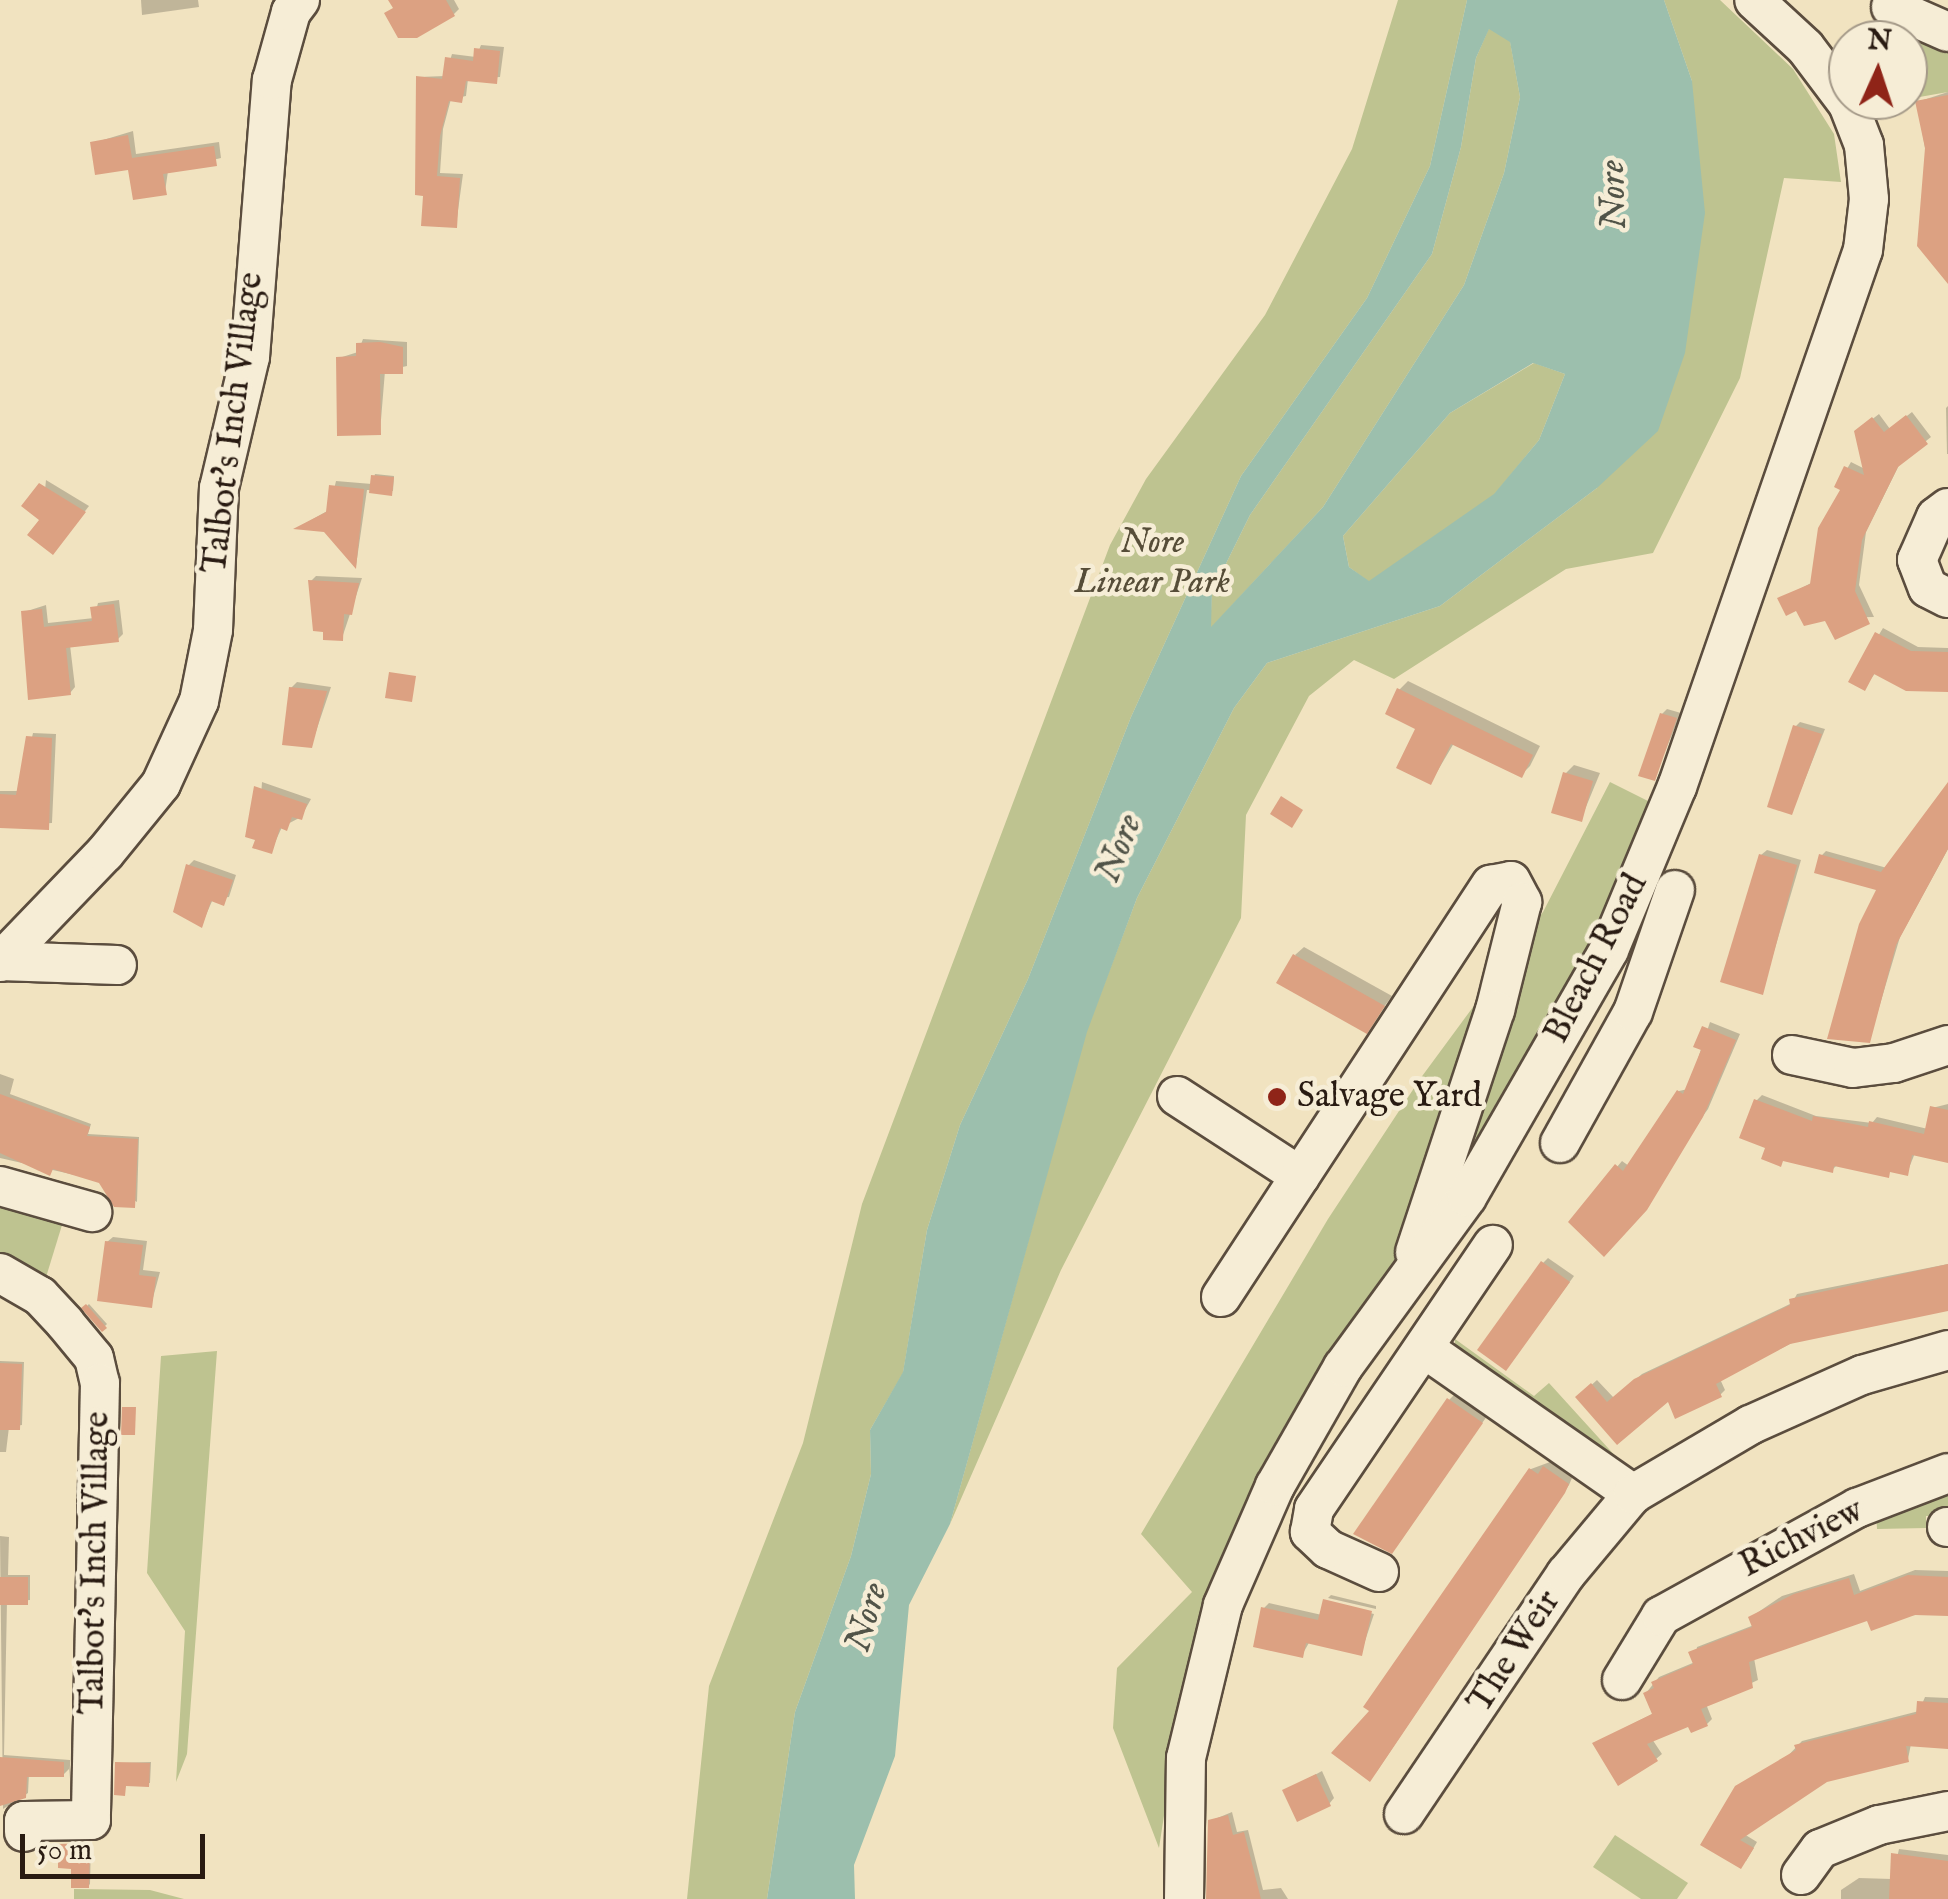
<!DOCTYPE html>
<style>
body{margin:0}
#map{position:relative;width:1948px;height:1899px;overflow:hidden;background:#f1e3c0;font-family:"IM FELL English",serif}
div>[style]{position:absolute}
.green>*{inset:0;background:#bec390}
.water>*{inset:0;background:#9cbfad}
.shadow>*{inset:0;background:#0003}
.building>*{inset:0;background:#dca182}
.roads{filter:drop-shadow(2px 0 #5b4d3e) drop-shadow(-2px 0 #5b4d3e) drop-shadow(0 2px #5b4d3e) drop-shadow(0 -2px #5b4d3e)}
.minor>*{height:38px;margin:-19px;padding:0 19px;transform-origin:19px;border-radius:19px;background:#f6edd6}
.dots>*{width:28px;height:28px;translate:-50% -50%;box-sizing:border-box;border:5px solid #f6edd6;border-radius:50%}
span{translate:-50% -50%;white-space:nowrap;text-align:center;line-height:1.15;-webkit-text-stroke:9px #f6edd6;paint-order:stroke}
.street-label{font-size:35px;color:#291b12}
.park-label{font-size:35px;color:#564d38;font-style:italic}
.poi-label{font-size:35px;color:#291b12}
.left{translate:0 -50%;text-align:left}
.water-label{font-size:38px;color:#515448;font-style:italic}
.north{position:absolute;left:1828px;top:20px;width:100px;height:100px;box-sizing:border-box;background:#f6edd6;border:2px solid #a49988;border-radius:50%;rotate:3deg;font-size:28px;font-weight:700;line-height:40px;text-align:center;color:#291b12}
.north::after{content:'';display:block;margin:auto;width:35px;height:45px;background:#8f2418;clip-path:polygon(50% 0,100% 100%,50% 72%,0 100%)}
.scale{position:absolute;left:20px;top:1834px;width:185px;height:45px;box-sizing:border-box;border:5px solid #291b12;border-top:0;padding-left:12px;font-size:30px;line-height:35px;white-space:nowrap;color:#291b12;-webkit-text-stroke:8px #f6edd6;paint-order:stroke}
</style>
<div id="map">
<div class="green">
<div style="clip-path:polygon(1398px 0,1467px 0,1430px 166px,1367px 298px,1241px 476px,1131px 717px,1028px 979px,960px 1125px,927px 1230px,903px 1373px,870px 1430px,871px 1474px,851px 1556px,795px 1712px,767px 1899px,687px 1899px,709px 1686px,803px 1443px,862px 1204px,1110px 545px,1146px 479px,1265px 315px,1352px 149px)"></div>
<div style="clip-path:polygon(1664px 0,1720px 0,1793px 69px,1834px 134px,1841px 182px,1784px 178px,1740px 378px,1653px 553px,1566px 569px,1394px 679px,1354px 660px,1309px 696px,1246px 815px,1241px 918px,1061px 1270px,950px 1524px,1086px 1032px,1137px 898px,1234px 708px,1267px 663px,1440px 606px,1597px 488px,1692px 81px)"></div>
<div style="clip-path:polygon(1879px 13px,1879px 28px,1892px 34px,1899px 22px,1948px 43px,1948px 92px,1908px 99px,1908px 40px,1871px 40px)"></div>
<div style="clip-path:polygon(1489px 28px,1510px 41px,1520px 97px,1504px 173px,1464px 285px,1323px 507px,1210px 629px,1212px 592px,1250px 515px,1432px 254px,1461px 147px,1476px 58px)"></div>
<div style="clip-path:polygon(1534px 363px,1565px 374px,1539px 440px,1494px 495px,1369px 582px,1349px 567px,1343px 536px,1450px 413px)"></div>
<div style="clip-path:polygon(1610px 782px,1654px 804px,1584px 974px,1460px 1188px,1376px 1302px,1174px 1751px,1159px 1848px,1113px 1728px,1117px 1668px,1192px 1592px,1141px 1534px,1328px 1219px,1420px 1079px,1543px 912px)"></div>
<div style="clip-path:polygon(0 1195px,66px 1212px,43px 1287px,0 1261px)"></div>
<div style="clip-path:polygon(1455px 1339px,1534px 1396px,1549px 1383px,1618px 1459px,1615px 1464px,1455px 1353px)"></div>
<div style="clip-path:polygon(217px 1351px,187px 1754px,176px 1782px,185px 1631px,147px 1573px,161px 1356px)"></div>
<div style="clip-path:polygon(1948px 1484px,1948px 1517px,1926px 1516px,1926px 1528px,1877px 1529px,1876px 1510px)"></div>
<div style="clip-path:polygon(1615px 1835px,1688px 1883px,1677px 1899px,1641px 1899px,1593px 1867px)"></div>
<div style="clip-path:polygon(74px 1889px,150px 1890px,184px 1899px,74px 1899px)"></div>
</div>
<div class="water">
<div style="clip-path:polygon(evenodd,1467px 0,1664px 0,1692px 81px,1705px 213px,1685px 353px,1658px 431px,1597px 488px,1440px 606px,1267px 663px,1234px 708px,1137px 898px,1087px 1032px,950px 1524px,909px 1605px,895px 1756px,854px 1865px,855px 1899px,767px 1899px,795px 1712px,851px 1556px,871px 1474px,870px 1430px,903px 1372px,927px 1230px,960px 1125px,1028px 979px,1131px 717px,1241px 476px,1367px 298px,1430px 166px,1467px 0,1489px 29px,1510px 42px,1520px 97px,1504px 173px,1464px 285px,1323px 507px,1211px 627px,1212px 592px,1250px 515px,1432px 254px,1461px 147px,1476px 58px,1489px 29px,1467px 0,1533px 363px,1565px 374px,1539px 440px,1494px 494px,1369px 581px,1349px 567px,1343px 536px,1450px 413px,1533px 363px)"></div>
</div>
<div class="shadow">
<div style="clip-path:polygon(141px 0,198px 0,199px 7px,142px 15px)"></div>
<div style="clip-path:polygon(392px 0,454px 0,459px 9px,454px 14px,395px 7px)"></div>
<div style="clip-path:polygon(481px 45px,504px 47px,500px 77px,468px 79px,466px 96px,451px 99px,443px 129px,440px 173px,463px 174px,456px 225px,426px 193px,419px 77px,445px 76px,452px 54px,476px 57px)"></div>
<div style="clip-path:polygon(1948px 92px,1948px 280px,1917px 102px)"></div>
<div style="clip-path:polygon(133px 131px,136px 154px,219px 142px,221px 158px,168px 171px,165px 192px,93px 143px)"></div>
<div style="clip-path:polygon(363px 339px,407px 342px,407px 366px,385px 371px,380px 432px,339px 358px,358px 352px)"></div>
<div style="clip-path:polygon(1948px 406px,1948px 454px,1947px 454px,1946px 408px)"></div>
<div style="clip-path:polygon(1912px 412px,1931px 437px,1901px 461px,1866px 532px,1859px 585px,1874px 617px,1827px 618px,1780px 599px,1813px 582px,1844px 489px,1837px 486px,1851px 462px,1865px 469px,1862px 427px,1879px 414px,1890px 429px)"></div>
<div style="clip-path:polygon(375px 474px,394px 476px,393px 491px,367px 490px,356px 566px,326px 530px,299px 527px,329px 510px,336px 481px,372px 484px)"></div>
<div style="clip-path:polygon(46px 480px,89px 506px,58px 546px,42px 519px)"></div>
<div style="clip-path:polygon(316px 576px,362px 578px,342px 638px,311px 581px)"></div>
<div style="clip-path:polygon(119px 600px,123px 634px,118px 639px,70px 645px,75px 687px,70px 693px,24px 612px,46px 605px,48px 623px,94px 618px,98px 603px)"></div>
<div style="clip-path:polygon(1883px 628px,1918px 647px,1948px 648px,1948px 691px,1876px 672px,1864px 688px,1851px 681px)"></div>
<div style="clip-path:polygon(1408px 681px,1540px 746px,1530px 766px,1521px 775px,1454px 743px,1431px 782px,1419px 727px,1399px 690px)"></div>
<div style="clip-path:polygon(297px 682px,331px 687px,311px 746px,291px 688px)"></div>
<div style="clip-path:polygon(1667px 709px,1681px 713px,1654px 778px,1662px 714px)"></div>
<div style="clip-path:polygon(1800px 722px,1825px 729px,1792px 812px,1796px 726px)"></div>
<div style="clip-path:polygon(33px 733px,56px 734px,52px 823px,0 826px,0 791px,19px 791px)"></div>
<div style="clip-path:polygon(1574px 765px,1600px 773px,1581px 819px,1565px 774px)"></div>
<div style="clip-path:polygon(262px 782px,311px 799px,301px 817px,282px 827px,271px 851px,258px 838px)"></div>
<div style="clip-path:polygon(1948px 787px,1948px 849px,1900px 937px,1869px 1041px,1879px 888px,1821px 856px,1826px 851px,1887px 868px)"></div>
<div style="clip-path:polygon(1767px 850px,1801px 860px,1762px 992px,1761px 855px)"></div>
<div style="clip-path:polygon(194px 860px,236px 875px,229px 897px,213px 899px,202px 924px,188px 866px)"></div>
<div style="clip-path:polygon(1304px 947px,1392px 996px,1366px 1031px,1295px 955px)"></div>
<div style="clip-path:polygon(1710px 1022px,1740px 1034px,1708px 1109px,1609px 1248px,1571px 1222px,1622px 1161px,1629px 1166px,1679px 1091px,1688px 1089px)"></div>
<div style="clip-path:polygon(0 1074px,14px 1079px,10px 1094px,91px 1124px,88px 1134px,139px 1137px,137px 1202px,101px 1181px,0 1158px)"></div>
<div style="clip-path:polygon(1762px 1095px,1816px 1116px,1872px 1123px,1877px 1117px,1928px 1129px,1932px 1108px,1948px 1104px,1948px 1160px,1915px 1153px,1907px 1173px,1837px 1165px,1832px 1170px,1768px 1147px,1756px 1101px)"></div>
<div style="clip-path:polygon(113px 1237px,147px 1241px,143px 1270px,160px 1272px,151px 1305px,107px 1242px)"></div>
<div style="clip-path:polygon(1548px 1258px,1574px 1276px,1511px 1363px,1543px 1263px)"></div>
<div style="clip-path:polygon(1948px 1264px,1948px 1308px,1814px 1332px,1720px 1379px,1725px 1390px,1720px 1395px,1668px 1398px,1617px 1442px,1578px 1397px,1597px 1380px,1614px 1398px,1642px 1374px,1792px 1303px,1797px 1294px)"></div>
<div style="clip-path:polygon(89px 1304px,107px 1324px,102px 1329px,85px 1308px)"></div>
<div style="clip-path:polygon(0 1361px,24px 1362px,22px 1425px,9px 1427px,6px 1452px,0 1452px)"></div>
<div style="clip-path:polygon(1454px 1395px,1487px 1416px,1397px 1546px,1449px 1400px)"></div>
<div style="clip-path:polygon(1550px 1462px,1572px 1478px,1569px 1485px,1375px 1774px,1531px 1469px)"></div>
<div style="clip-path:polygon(0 1536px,9px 1537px,8px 1575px,30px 1575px,30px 1600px,7px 1602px,4px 1755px,70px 1760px,71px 1752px,69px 1779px,69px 1769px,63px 1775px,29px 1774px,28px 1793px,3px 1809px)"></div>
<div style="clip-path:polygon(1915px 1570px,1948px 1571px,1948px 1613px,1869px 1618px,1754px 1658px,1758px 1680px,1706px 1704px,1712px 1719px,1707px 1724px,1689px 1723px,1652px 1739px,1662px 1754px,1656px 1759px,1595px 1743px,1654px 1713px,1646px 1693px,1659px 1677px,1695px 1662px,1697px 1647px,1754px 1625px,1751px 1617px,1782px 1596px,1854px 1574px,1860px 1591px)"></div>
<div style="clip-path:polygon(1331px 1595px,1376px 1606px,1376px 1609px,1328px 1598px)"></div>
<div style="clip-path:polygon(1325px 1602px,1374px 1614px,1361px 1653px,1310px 1641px,1302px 1655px,1263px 1609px,1269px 1603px,1322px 1615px)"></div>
<div style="clip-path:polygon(1925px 1697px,1948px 1698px,1948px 1744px,1911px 1744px,1908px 1759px,1826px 1779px,1744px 1834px,1757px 1842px,1746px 1861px,1704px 1844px,1802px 1741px,1919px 1711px)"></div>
<div style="clip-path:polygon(151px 1762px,150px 1783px,126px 1784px,124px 1793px,117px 1763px)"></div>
<div style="clip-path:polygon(1322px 1771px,1334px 1798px,1329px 1804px,1285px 1791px)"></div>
<div style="clip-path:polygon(1232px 1812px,1237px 1832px,1248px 1830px,1263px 1890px,1281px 1888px,1288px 1899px,1207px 1899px,1210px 1821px)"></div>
<div style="clip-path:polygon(91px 1842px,90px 1884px,88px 1886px,61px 1845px)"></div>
<div style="clip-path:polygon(1899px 1849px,1948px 1855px,1948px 1899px,1841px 1899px,1841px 1890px,1859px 1878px,1892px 1879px)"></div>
</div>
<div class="building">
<div style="clip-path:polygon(388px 0,446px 0,455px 16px,417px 38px,398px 38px,384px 13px,393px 8px)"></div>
<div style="clip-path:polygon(474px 48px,500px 51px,497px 84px,466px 81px,462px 103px,449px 101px,440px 136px,437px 176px,460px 178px,457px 228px,421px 226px,423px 196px,415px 195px,416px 76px,442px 79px,445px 57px,473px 61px)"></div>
<div style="clip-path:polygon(1948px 95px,1948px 284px,1917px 246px,1925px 148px,1915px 101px)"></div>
<div style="clip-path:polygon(128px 135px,132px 158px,214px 146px,217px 166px,163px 174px,167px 195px,133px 200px,128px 170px,95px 175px,90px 142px)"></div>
<div style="clip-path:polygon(380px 342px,403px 347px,403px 374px,380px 374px,381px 435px,337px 436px,336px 357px,356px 356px,356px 343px)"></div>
<div style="clip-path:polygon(1906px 415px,1928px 444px,1898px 467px,1862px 540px,1855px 591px,1870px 624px,1835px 640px,1825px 621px,1804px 626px,1796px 611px,1786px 616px,1777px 598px,1810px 584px,1818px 528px,1840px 490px,1834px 487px,1844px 466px,1864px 475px,1854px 431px,1872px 417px,1884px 432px)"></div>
<div style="clip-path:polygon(371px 475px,394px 477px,392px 496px,369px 493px)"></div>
<div style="clip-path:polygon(39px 483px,86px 512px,53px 555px,27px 535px,39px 520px,21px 506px)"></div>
<div style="clip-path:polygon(329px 485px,364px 489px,356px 569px,324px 532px,293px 529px,326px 512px)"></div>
<div style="clip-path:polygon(308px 580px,359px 583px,352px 615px,344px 614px,343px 641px,323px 640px,323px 632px,313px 631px)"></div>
<div style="clip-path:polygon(114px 604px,119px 642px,66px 648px,71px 695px,28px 700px,21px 611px,42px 609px,44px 627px,92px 621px,90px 607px)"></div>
<div style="clip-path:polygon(1875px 632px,1911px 651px,1948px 652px,1948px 692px,1906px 691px,1874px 674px,1865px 691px,1848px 682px)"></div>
<div style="clip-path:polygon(389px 672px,416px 676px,412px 702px,385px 698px)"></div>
<div style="clip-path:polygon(289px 687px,327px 691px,312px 748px,282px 745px)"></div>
<div style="clip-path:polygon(1397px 688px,1533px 755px,1522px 778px,1451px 744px,1431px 785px,1396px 768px,1415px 729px,1385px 714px)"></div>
<div style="clip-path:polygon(1660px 713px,1677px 718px,1655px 781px,1638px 776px)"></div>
<div style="clip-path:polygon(1793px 725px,1822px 734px,1792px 815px,1767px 807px)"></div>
<div style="clip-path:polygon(26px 736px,52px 738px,49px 830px,0 828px,0 794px,16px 795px)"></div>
<div style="clip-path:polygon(1563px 772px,1593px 781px,1582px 822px,1551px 813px)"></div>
<div style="clip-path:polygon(1948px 782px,1948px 849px,1896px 945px,1870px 1043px,1827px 1039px,1859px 924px,1876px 890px,1814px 873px,1819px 854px,1881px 872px)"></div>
<div style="clip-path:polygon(254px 786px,307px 804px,302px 820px,292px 817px,287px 831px,280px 828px,272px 854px,252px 848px,255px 840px,245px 837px)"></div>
<div style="clip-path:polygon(1281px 796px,1303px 810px,1292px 828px,1270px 814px)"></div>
<div style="clip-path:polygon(1759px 854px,1797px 865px,1763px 995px,1720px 982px)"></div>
<div style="clip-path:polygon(186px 864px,233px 880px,224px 906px,211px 901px,202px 928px,173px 912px)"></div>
<div style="clip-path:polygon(1293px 954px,1385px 1006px,1367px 1034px,1276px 983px)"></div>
<div style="clip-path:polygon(1702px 1026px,1736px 1040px,1703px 1117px,1647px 1210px,1604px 1257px,1568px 1222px,1615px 1164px,1623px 1171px,1677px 1090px,1683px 1094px,1701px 1050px,1693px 1047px)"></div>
<div style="clip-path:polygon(0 1094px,90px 1127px,87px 1136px,138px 1139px,135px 1208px,114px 1207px,99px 1183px,53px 1169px,50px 1176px,0 1153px)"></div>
<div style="clip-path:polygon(1754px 1099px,1812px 1121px,1813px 1116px,1868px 1127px,1869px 1121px,1924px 1134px,1930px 1106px,1948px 1110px,1948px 1163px,1912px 1155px,1908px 1176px,1890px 1172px,1889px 1178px,1834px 1166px,1833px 1173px,1783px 1161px,1781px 1167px,1761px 1159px,1765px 1148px,1739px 1138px)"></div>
<div style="clip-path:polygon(105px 1241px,143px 1245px,139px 1275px,156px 1277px,152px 1308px,97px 1301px)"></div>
<div style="clip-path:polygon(1541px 1261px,1570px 1282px,1506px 1371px,1477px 1350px)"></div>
<div style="clip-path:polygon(1948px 1264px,1948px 1311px,1790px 1344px,1716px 1384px,1722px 1397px,1675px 1419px,1668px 1402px,1617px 1445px,1575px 1397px,1591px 1383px,1607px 1402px,1634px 1379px,1790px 1305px,1789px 1299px)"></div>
<div style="clip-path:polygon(86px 1304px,107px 1328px,102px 1332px,81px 1308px)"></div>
<div style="clip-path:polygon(0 1363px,22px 1364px,20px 1430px,0 1430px)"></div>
<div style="clip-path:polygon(1447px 1398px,1483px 1423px,1392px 1554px,1353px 1534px)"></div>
<div style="clip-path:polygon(122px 1407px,136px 1407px,135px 1435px,121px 1435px)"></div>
<div style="clip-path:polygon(1543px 1466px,1569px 1484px,1565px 1493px,1370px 1782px,1331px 1753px,1369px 1711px,1363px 1707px,1529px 1468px,1538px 1474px)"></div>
<div style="clip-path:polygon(1908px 1575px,1948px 1577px,1948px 1616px,1915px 1615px,1871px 1631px,1867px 1621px,1749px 1662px,1753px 1688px,1701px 1709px,1708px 1726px,1691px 1733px,1688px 1727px,1647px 1744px,1658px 1761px,1618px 1786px,1592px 1743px,1652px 1714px,1643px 1693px,1654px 1688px,1651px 1682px,1693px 1664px,1688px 1652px,1752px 1627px,1748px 1617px,1794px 1594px,1849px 1578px,1854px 1595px)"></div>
<div style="clip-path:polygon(0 1577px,28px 1577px,28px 1605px,0 1605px)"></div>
<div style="clip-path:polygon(1323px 1599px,1372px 1611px,1362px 1656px,1306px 1643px,1303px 1658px,1253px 1647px,1261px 1607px,1318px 1620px)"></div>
<div style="clip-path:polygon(1917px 1701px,1948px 1703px,1948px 1749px,1906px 1746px,1909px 1762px,1827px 1782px,1740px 1840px,1754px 1848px,1741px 1869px,1700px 1845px,1735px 1786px,1796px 1750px,1794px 1745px,1916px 1714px)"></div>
<div style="clip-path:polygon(0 1757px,64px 1762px,64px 1777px,27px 1777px,26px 1798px,0 1806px)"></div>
<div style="clip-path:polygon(115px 1762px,150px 1763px,149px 1787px,126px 1786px,125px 1796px,114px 1795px)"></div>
<div style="clip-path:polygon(1316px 1774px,1331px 1806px,1297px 1822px,1282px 1790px)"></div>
<div style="clip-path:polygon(1228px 1815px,1233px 1835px,1244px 1832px,1261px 1899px,1206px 1899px,1208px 1820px)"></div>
<div style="clip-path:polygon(90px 1843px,89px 1888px,71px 1888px,71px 1869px,58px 1868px,58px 1844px)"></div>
<div style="clip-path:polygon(1891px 1853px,1948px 1861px,1948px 1899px,1889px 1899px)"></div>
</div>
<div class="roads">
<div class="minor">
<div style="left:1891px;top:7px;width:62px;rotate:23.7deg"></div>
<div style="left:1948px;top:508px;width:15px;rotate:143deg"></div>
<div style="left:1936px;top:517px;width:47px;rotate:113.8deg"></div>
<div style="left:1917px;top:560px;width:30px;rotate:69deg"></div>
<div style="left:1928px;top:588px;width:22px;rotate:27deg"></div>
<div style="left:0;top:961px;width:117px;rotate:2deg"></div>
<div style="left:0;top:962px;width:151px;rotate:-46.1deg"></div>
<div style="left:105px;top:853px;width:89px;rotate:-50.9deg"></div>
<div style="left:161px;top:784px;width:91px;rotate:-65.4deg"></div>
<div style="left:199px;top:701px;width:72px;rotate:-78.8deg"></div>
<div style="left:213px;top:630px;width:142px;rotate:-87.6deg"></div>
<div style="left:219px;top:488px;width:135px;rotate:-76.7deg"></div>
<div style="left:250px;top:357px;width:278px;rotate:-85.5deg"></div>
<div style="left:272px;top:80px;width:71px;rotate:-74.4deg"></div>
<div style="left:291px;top:12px;width:15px;rotate:-53deg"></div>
<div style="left:1792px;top:1055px;width:62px;rotate:12deg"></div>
<div style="left:1853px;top:1068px;width:41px;rotate:-7deg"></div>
<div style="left:1894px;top:1063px;width:57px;rotate:-18.4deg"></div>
<div style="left:1177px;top:1096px;width:147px;rotate:33deg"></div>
<div style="left:1560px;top:1143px;width:150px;rotate:-60.9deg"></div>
<div style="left:1633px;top:1012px;width:129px;rotate:-71deg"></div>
<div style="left:0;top:1186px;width:96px;rotate:15.8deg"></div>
<div style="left:0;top:1273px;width:46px;rotate:29.9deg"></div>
<div style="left:40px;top:1296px;width:37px;rotate:47deg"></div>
<div style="left:65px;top:1323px;width:45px;rotate:50.4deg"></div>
<div style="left:94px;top:1358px;width:26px;rotate:77deg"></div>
<div style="left:100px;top:1383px;width:437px;rotate:91.2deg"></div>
<div style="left:91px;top:1820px;width:67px;rotate:179.1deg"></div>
<div style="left:24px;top:1821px;width:11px;rotate:90deg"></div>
<div style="left:1221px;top:1297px;width:493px;rotate:-56.8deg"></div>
<div style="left:1491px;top:885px;width:20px;rotate:-11deg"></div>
<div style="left:1511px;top:881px;width:24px;rotate:62deg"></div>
<div style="left:1522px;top:902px;width:111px;rotate:104deg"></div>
<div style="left:1495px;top:1010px;width:255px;rotate:108.3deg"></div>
<div style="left:1425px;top:1349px;width:254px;rotate:34.9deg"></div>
<div style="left:1947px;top:1527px;width:1px"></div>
<div style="left:1379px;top:1572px;width:56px;rotate:-155.7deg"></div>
<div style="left:1328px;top:1549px;width:25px;rotate:-137deg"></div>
<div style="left:1310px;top:1532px;width:23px;rotate:-80deg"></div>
<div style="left:1314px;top:1509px;width:319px;rotate:-55.9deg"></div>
<div style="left:1622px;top:1680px;width:75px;rotate:-58.6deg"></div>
<div style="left:1661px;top:1616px;width:224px;rotate:-28.9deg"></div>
<div style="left:1857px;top:1508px;width:97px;rotate:-21deg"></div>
<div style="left:1404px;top:1814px;width:290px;rotate:-56deg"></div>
<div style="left:1566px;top:1574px;width:104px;rotate:-50.1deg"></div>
<div style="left:1633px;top:1494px;width:136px;rotate:-30.5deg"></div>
<div style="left:1750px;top:1425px;width:123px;rotate:-24.1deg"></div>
<div style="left:1862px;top:1375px;width:90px;rotate:-16.2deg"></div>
<div style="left:1801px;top:1875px;width:32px;rotate:-54deg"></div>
<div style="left:1820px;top:1849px;width:64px;rotate:-22.1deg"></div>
<div style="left:1879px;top:1825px;width:70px;rotate:-11.5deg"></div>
<div style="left:1184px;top:1899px;width:141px;rotate:-89.2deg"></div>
<div style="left:1186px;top:1758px;width:157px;rotate:-76.4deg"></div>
<div style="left:1223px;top:1605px;width:130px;rotate:-66.4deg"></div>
<div style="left:1275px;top:1486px;width:137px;rotate:-60.3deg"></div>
<div style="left:1343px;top:1367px;width:210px;rotate:-53.9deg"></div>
<div style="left:1467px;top:1197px;width:285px;rotate:-60.1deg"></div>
<div style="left:1609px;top:950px;width:177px;rotate:-67.4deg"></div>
<div style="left:1677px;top:787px;width:568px;rotate:-70.9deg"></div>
<div style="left:1863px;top:250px;width:51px;rotate:-83.3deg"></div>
<div style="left:1869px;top:199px;width:54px;rotate:-95.3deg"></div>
<div style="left:1864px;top:145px;width:44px;rotate:-111.3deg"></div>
<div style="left:1848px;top:104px;width:71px;rotate:-127deg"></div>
<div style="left:1805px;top:47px;width:69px;rotate:-137.3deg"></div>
</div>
</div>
<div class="dots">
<div style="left:1277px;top:1097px;background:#8f2418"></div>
</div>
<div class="street-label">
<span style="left:234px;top:423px;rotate:-83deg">Talbot's Inch Village</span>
<span style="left:1597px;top:959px;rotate:-63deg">Bleach Road</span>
<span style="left:1802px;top:1539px;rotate:-27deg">Richview</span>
<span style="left:96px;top:1563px;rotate:-89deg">Talbot's Inch Village</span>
<span style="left:1515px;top:1652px;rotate:-57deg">The Weir</span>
</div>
<div class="park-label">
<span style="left:1152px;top:563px">Nore<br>Linear Park</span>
</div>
<div class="poi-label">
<span class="left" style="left:1297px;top:1097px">Salvage Yard</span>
</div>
<div class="water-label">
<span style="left:1615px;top:195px;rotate:-92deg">Nore</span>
<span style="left:1120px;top:849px;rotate:-69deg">Nore</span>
<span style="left:868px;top:1618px;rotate:-74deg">Nore</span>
</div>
<div class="north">N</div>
<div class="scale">50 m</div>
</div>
